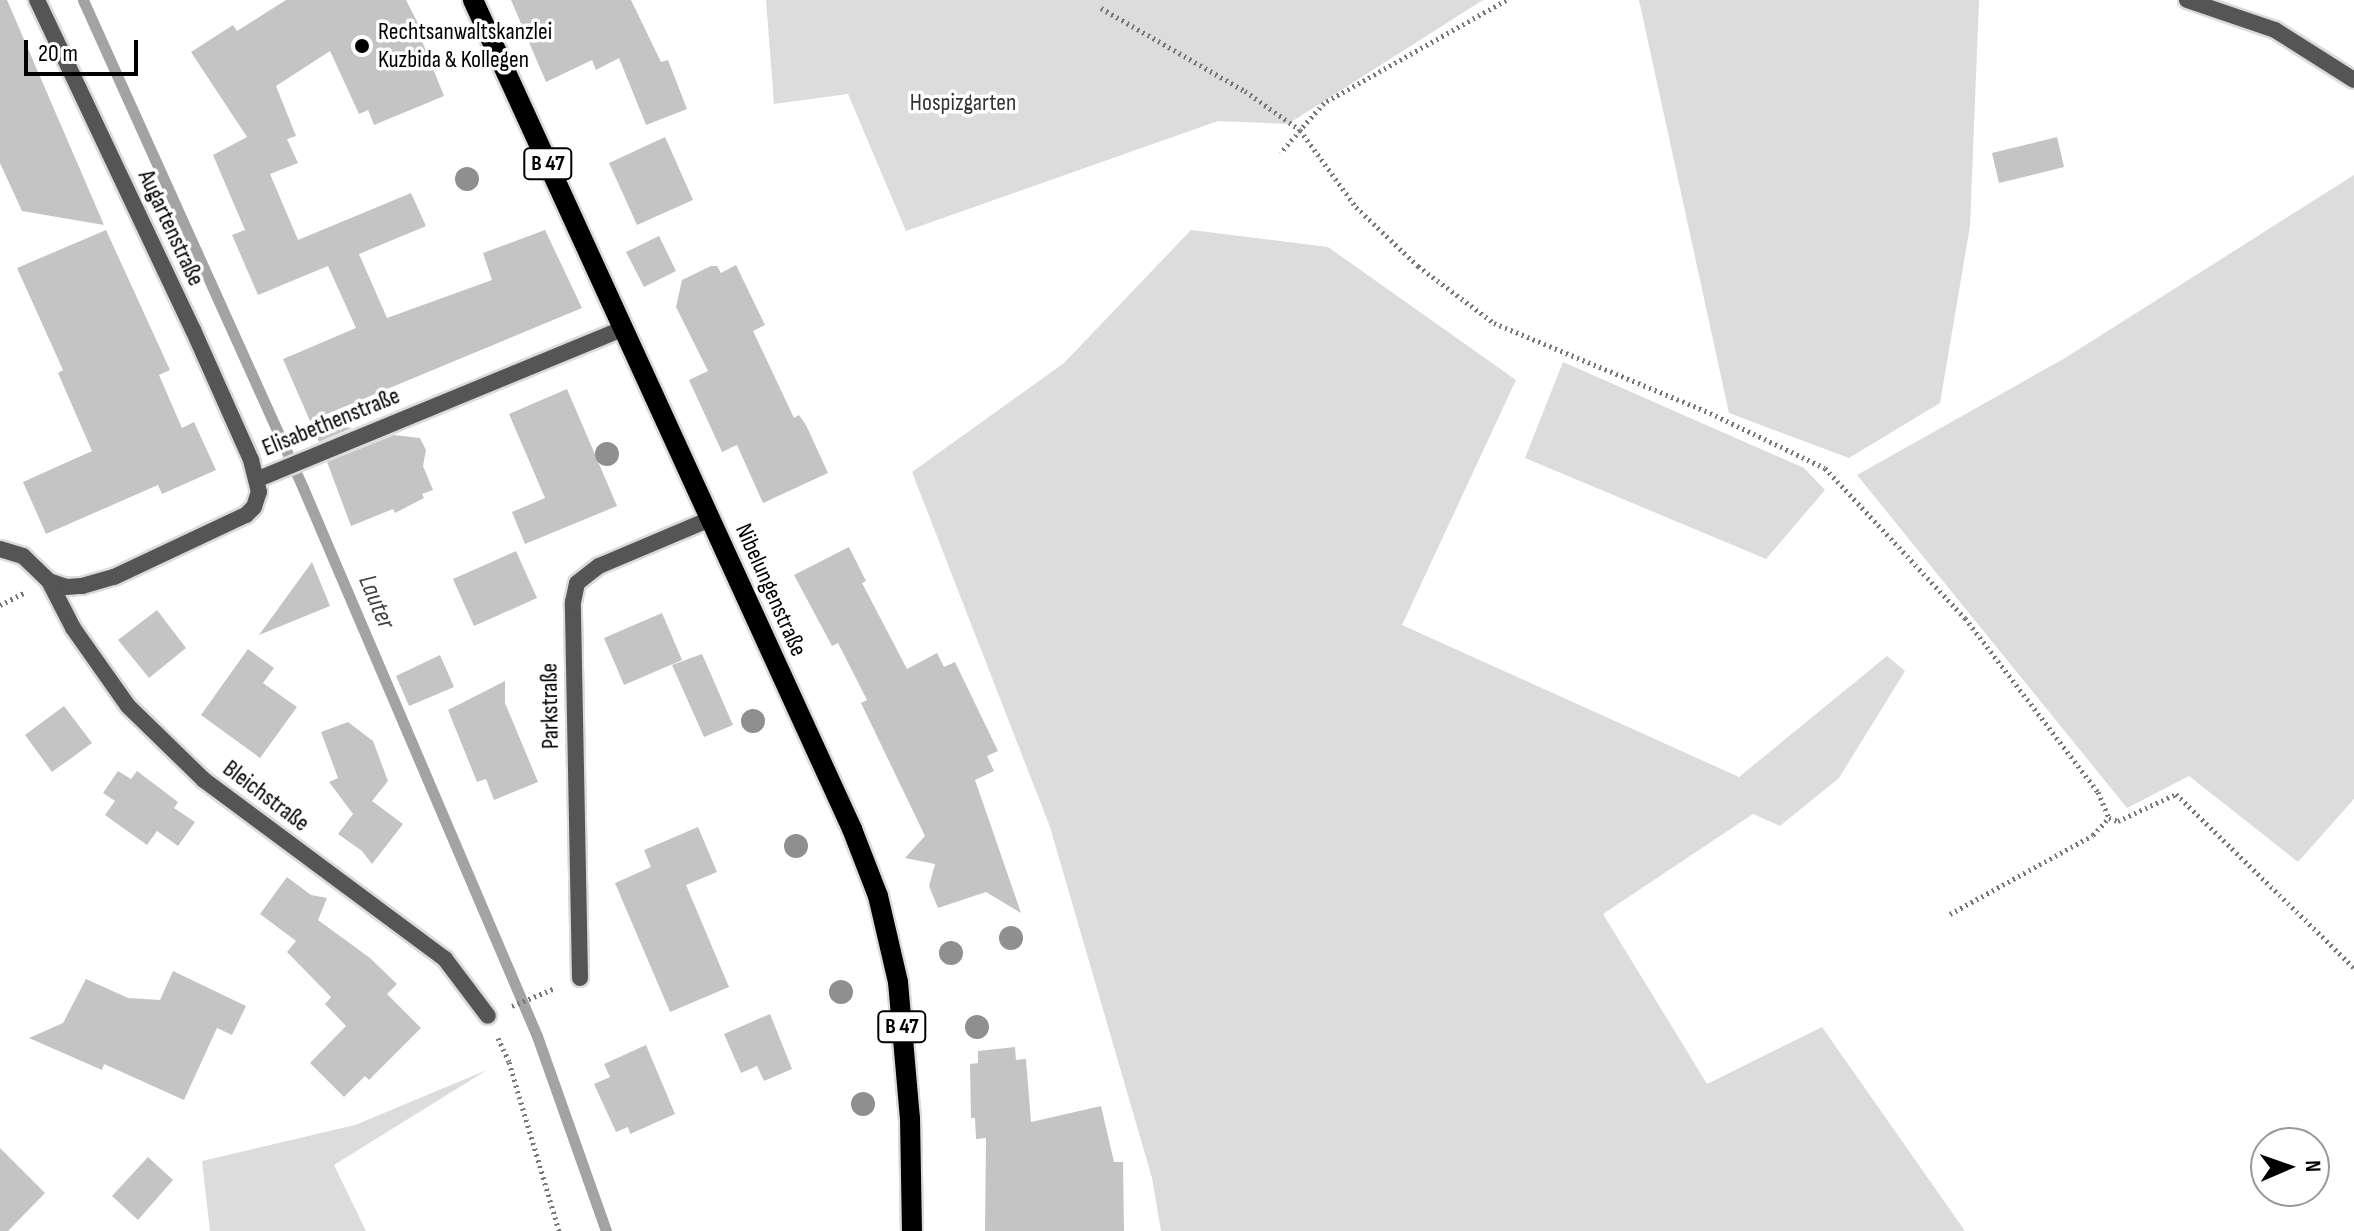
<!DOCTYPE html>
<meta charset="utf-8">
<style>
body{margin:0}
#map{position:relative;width:2354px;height:1231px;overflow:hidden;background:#fff;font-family:"Sofia Sans Condensed",sans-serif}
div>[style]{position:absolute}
.green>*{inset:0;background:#dcdcdc}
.stream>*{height:11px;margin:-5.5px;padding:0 5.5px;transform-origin:5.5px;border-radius:5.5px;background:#a3a3a3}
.building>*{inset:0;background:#c4c4c4}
.path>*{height:5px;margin-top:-2.5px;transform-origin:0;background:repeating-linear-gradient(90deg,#777 0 2px,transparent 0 6px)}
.roads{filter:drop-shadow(2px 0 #dbdbdb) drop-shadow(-2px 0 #dbdbdb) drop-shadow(0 2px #dbdbdb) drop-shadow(0 -2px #dbdbdb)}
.service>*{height:16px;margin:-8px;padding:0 8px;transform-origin:8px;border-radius:8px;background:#555}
.minor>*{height:16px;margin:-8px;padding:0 8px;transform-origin:8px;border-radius:8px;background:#555}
.primary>*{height:20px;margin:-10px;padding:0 10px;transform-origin:10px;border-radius:10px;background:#000}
.trees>*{width:24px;height:24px;margin:-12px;border-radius:50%;background:#8f8f8f}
.dots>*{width:22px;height:22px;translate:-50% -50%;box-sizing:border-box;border:4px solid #fff;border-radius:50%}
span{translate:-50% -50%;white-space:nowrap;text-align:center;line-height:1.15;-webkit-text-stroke:7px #fff;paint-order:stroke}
.shield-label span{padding:2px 6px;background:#fff;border:2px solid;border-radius:6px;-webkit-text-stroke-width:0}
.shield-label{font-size:22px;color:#000;font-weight:700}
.poi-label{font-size:24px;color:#000}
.left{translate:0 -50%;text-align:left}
.park-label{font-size:24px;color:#333}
.street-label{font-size:24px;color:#000}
.water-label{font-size:26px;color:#444;font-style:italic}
.north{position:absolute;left:2250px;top:1127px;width:80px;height:80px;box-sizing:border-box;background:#fff;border:2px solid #999;border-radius:50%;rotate:88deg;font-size:22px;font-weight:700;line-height:32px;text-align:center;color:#000}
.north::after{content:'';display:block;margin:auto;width:28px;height:36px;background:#000;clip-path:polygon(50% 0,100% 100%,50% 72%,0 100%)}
.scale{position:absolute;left:24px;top:40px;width:114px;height:36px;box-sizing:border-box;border:4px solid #000;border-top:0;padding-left:10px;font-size:24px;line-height:28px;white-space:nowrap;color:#000;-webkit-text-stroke:6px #fff;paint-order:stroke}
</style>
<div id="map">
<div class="green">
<div style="clip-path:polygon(766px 0,1483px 0,1288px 124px,1218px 121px,906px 231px,848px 94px,774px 104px)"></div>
<div style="clip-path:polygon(1639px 0,1979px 0,1970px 226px,1940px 403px,1849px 458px,1729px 413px)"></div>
<div style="clip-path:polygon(2354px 175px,2354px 799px,2298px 862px,2189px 776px,2127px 808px,1857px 475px,2065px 358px)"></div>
<div style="clip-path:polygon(1191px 230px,1328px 247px,1516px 380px,1402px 625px,1739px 777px,1887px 656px,1905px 671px,1839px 778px,1780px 826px,1753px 814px,1603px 914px,1707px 1084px,1822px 1027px,1965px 1231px,1161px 1231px,1152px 1178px,1050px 827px,912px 472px,1064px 363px)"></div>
<div style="clip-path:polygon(1563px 362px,1804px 468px,1825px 490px,1766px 559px,1525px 458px)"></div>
<div style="clip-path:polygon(487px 1070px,334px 1165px,366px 1231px,210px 1231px,202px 1161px,355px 1125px)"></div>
</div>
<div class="stream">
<div style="left:83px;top:0;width:535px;rotate:65.73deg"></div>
<div style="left:303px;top:488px;width:596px;rotate:66.88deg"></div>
<div style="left:537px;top:1036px;width:207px;rotate:70.5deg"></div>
</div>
<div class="building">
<div style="clip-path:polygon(0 0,7px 0,104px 225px,22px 211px,0 163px)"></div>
<div style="clip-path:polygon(286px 0,406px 0,426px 39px,422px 41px,444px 96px,374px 125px,368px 110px,359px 114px,330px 51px,276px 86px,296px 136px,287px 139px,298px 163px,270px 174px,298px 240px,411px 193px,426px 226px,359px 254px,387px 318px,492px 280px,483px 253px,545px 230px,582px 308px,310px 421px,283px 359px,356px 328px,328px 266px,258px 295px,232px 235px,245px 230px,213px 155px,247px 137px,191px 52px,233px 25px,237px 31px)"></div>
<div style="clip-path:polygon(511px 0,631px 0,661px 62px,668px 60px,687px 109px,646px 125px,619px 58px,596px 70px,592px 60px,546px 82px)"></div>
<div style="clip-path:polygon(665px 137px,693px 200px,637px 225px,609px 163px)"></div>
<div style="clip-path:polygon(2057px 137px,2064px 167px,1999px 183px,1992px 153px)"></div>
<div style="clip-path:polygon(106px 230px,170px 370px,159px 375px,182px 428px,194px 422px,216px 470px,162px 494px,158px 485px,46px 534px,23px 482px,92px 451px,58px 373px,63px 370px,17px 268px)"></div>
<div style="clip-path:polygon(659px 236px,676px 271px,644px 287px,626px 252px)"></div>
<div style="clip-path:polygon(736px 265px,765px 325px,753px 331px,794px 418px,799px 415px,806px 425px,828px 473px,763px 503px,737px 445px,722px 452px,689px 380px,708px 371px,676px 307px,682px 280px,711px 266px,717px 266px,721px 273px)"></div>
<div style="clip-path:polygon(567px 389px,617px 506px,525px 544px,512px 512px,545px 498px,509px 414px)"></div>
<div style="clip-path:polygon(310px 422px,352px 428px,319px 442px)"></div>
<div style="clip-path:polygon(394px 435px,420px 438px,426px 450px,423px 466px,433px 490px,422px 494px,424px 498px,395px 513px,393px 509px,351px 526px,327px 462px)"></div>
<div style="clip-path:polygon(849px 547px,866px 581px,862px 583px,907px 669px,937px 653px,944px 667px,955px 662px,998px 751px,987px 756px,994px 771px,975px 780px,1021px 913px,986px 892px,938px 908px,929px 886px,935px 864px,905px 858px,925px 836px,861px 703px,867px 700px,838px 643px,832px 646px,794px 575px)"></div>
<div style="clip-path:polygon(516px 551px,537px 598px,474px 626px,453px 579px)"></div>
<div style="clip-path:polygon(312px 562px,330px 606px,259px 635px)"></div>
<div style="clip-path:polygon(157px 610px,186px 648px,149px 678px,118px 640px)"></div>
<div style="clip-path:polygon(662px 613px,682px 660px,624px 685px,604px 638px)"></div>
<div style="clip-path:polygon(248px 649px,274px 668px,263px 683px,297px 707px,260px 758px,201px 715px)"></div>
<div style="clip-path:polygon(702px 654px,733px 725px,704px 737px,672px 665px)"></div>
<div style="clip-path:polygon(440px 655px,454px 687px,409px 706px,396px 676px)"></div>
<div style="clip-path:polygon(505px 681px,505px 703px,538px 782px,494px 800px,486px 779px,477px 782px,448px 710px)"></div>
<div style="clip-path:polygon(64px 706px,92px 743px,52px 772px,25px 735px)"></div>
<div style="clip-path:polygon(348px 722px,373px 741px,388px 781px,372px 801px,403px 824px,372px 864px,362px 851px,338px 834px,353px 814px,329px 782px,338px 778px,321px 732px)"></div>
<div style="clip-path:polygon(118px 771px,131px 779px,137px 771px,178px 802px,174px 808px,195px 822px,178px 846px,157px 831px,147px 845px,105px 815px,115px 801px,103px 793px)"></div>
<div style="clip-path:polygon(698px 827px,717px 872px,686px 885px,729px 987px,670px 1012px,615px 883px,651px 867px,644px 850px)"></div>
<div style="clip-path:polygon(287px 877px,311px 895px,327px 898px,318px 920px,370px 958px,397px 984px,387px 994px,421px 1028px,369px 1080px,365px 1076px,344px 1097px,310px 1063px,346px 1026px,325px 1004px,331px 997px,287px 952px,296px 941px,260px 914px)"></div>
<div style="clip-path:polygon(173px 971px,246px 1006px,232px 1035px,217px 1028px,184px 1100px,104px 1064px,102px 1070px,29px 1038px,63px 1023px,86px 979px,128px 998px,160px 1000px)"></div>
<div style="clip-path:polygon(770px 1014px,792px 1069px,764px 1081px,757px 1066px,741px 1073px,724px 1034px)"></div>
<div style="clip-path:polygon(646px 1045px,675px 1114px,630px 1134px,628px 1127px,616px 1132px,594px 1084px,610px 1077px,604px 1064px)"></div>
<div style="clip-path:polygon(1015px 1047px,1016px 1060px,1026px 1059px,1031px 1122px,1101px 1106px,1114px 1162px,1123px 1162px,1124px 1231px,985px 1231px,986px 1138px,976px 1139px,975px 1118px,971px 1118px,970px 1064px,978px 1063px,978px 1051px)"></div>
<div style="clip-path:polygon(0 1148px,45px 1193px,8px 1231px,0 1231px)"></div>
<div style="clip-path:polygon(148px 1157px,173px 1180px,138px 1220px,112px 1196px)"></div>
</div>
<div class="path">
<div style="left:1506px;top:0;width:209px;rotate:150.5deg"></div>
<div style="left:1324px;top:103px;width:36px;rotate:132deg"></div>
<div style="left:1300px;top:130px;width:95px;rotate:54deg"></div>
<div style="left:1356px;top:207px;width:86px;rotate:43.6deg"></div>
<div style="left:1418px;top:266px;width:95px;rotate:36.9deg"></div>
<div style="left:1494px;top:323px;width:234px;rotate:22.6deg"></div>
<div style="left:1710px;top:413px;width:127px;rotate:25.6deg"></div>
<div style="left:1825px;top:468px;width:205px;rotate:47deg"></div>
<div style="left:1965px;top:618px;width:219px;rotate:52.6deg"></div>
<div style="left:2098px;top:792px;width:28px;rotate:67deg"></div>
<div style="left:2109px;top:818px;width:9px;rotate:18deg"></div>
<div style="left:2118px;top:821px;width:64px;rotate:-25deg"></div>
<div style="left:2176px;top:794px;width:249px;rotate:44.3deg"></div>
<div style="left:1101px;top:8px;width:166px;rotate:30deg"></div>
<div style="left:1245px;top:91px;width:67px;rotate:35.3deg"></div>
<div style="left:1300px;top:130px;width:30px;rotate:130deg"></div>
<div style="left:0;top:605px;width:27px;rotate:-27deg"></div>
<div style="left:1950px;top:914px;width:163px;rotate:-28.9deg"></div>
<div style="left:2093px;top:835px;width:23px;rotate:-47deg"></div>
<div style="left:512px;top:1006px;width:47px;rotate:-22.7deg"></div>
<div style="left:498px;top:1038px;width:26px;rotate:65deg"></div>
<div style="left:509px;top:1062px;width:176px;rotate:73.5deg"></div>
</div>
<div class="roads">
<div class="service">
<div style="left:2187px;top:0;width:93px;rotate:18.8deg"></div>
<div style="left:2275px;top:30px;width:93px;rotate:32.3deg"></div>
</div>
<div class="minor">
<div style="left:258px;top:479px;width:396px;rotate:-22.4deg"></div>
<div style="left:0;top:549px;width:24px;rotate:17deg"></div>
<div style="left:23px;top:556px;width:36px;rotate:44deg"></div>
<div style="left:49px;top:581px;width:18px;rotate:19deg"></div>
<div style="left:66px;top:587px;width:16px;rotate:-4deg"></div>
<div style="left:82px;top:586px;width:33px;rotate:-16deg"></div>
<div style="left:114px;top:577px;width:146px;rotate:-25.2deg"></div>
<div style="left:246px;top:515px;width:11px;rotate:-45deg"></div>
<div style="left:254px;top:507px;width:16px;rotate:-72deg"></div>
<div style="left:259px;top:492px;width:33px;rotate:-104deg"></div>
<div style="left:251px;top:460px;width:142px;rotate:-114deg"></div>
<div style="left:193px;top:330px;width:365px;rotate:-115.3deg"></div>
<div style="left:49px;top:581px;width:53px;rotate:62.9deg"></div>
<div style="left:73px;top:628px;width:95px;rotate:54.8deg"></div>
<div style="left:128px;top:706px;width:106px;rotate:44.2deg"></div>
<div style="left:204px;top:780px;width:300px;rotate:36.6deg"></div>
<div style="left:445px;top:959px;width:71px;rotate:53deg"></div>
<div style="left:580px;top:978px;width:376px;rotate:-91.1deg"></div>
<div style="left:573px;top:602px;width:19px;rotate:-78deg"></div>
<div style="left:577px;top:583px;width:28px;rotate:-38deg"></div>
<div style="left:599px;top:566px;width:121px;rotate:-22.9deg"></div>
</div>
<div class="primary">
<div style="left:473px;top:0;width:912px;rotate:65.43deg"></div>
<div style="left:852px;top:829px;width:72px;rotate:68.8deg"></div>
<div style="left:878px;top:896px;width:88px;rotate:76.9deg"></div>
<div style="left:898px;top:982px;width:137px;rotate:85deg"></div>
<div style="left:910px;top:1118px;width:113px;rotate:89deg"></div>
</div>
</div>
<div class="trees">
<div style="left:467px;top:179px"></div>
<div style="left:607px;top:454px"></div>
<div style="left:753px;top:721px"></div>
<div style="left:796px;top:846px"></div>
<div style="left:1011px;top:938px"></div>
<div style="left:951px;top:953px"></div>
<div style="left:841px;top:992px"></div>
<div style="left:977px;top:1027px"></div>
<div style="left:863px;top:1104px"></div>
</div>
<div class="dots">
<div style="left:362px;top:46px;background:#000"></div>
</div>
<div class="shield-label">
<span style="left:548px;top:164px">B 47</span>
<span style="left:902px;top:1027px">B 47</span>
</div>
<div class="poi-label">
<span class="left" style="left:378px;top:46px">Rechtsanwaltskanzlei<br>Kuzbida &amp; Kollegen</span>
</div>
<div class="park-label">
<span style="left:963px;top:103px">Hospizgarten</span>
</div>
<div class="street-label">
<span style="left:171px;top:228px;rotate:65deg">Augartenstraße</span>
<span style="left:331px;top:422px;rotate:-22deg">Elisabethenstraße</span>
<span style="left:771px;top:590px;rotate:66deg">Nibelungenstraße</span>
<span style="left:550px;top:706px;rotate:-91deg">Parkstraße</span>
<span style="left:266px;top:796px;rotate:37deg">Bleichstraße</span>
</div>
<div class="water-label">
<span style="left:376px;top:602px;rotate:67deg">Lauter</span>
</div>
<div class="north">N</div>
<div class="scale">20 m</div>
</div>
